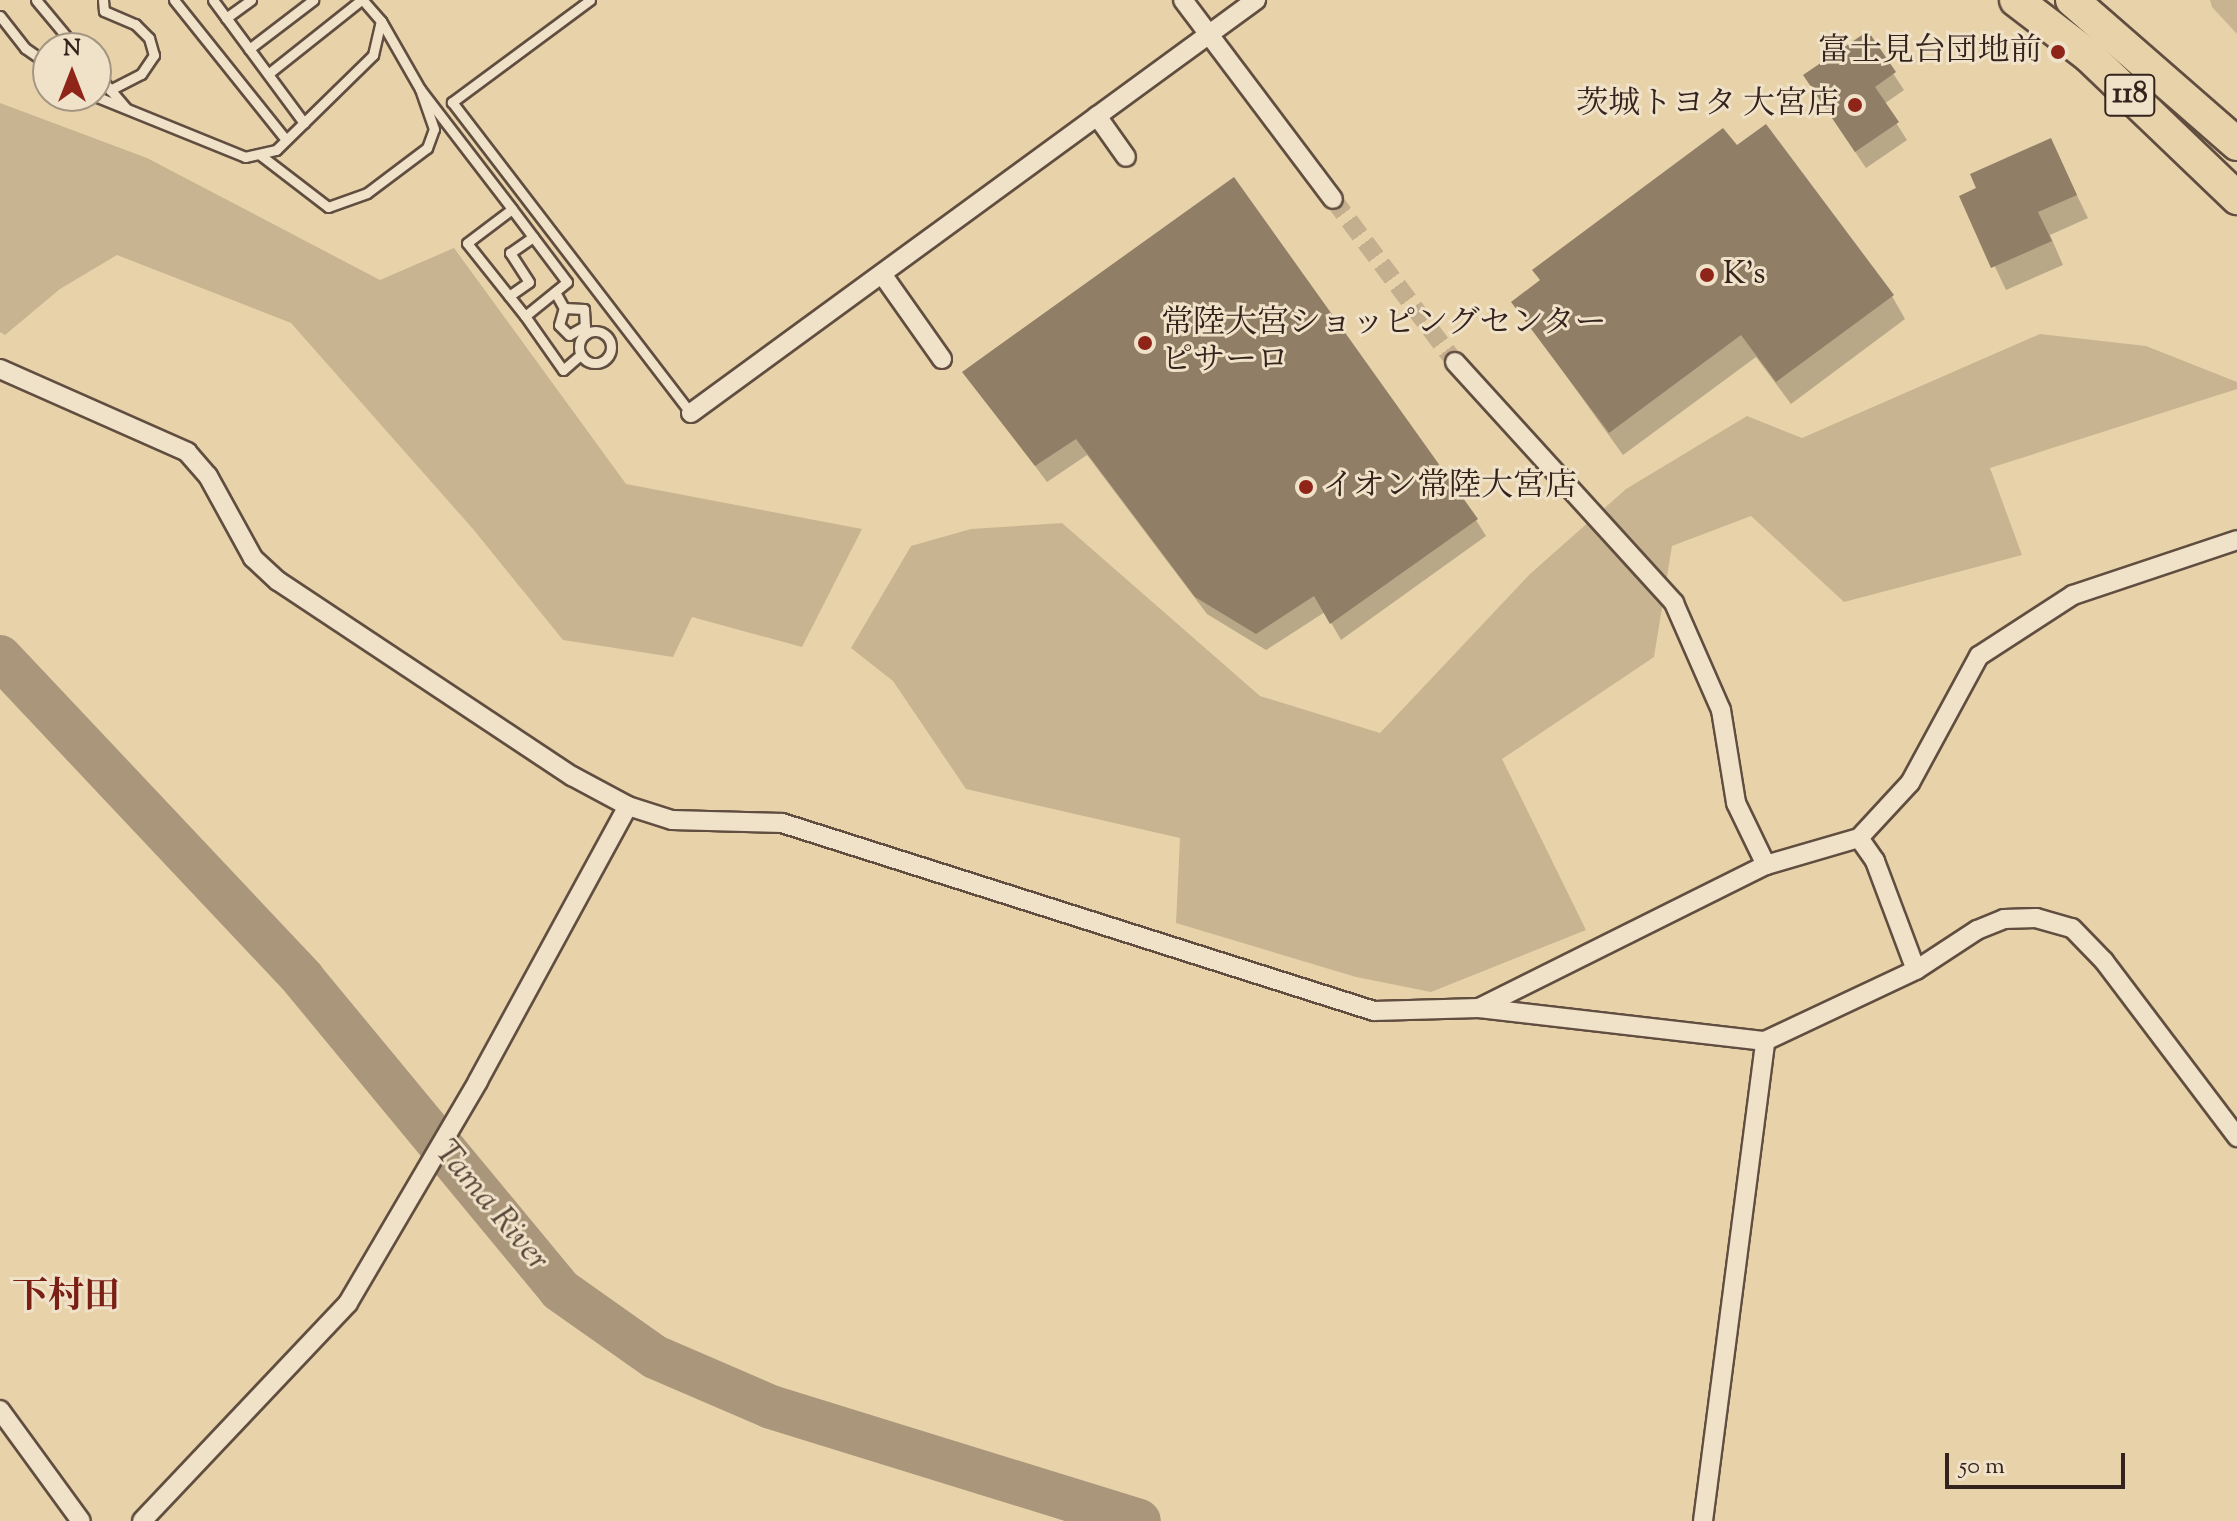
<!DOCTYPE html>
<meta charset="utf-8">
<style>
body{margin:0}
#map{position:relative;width:2237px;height:1521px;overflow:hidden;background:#e7d2aa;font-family:"Sorts Mill Goudy","Noto Serif JP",serif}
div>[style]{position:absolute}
.green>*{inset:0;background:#c9b492}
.shadow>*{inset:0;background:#0003}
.river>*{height:44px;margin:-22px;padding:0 22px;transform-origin:22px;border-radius:22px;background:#aa967a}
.building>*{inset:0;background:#917e66}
.minor-tunnel>*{height:18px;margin-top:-9px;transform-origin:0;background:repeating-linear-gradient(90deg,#c3af8e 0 18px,transparent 0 27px)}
.roads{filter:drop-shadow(2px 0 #614e40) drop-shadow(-2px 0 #614e40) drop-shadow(0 2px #614e40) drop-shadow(0 -2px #614e40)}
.service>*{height:9px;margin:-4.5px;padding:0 4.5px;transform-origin:4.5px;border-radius:4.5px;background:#efe2c8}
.service>.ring{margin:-4.5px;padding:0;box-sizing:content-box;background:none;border:9px solid #efe2c8;border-radius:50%}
.minor>*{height:18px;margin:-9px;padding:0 9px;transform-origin:9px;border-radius:9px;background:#efe2c8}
.trunk>*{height:32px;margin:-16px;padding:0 16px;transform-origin:16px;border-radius:16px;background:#e7d2aa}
.dots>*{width:22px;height:22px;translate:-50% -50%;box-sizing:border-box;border:4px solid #efe2c8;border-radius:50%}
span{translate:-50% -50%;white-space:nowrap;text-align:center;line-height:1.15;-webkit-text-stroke:6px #efe2c8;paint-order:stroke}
.shield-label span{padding:2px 6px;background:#efe2c8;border:2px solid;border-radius:6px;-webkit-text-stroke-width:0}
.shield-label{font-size:30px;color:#34221c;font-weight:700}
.poi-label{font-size:32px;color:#34221c}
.right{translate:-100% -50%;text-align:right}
.left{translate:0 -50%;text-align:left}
.water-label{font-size:34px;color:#574538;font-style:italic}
.quarter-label{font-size:36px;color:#7a1f14;font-weight:700}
.north{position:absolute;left:32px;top:32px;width:80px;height:80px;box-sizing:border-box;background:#efe2c8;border:2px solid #a49583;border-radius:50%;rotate:0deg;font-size:22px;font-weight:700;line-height:32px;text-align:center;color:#34221c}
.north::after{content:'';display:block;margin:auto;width:28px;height:36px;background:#8f2418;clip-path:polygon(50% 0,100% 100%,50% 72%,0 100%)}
.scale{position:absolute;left:1945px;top:1453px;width:180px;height:36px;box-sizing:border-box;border:4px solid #34221c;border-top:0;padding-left:10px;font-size:24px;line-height:28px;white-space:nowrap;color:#34221c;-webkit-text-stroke:6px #efe2c8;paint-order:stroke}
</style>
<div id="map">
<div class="green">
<div style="clip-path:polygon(2210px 0,2237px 0,2237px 34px,2212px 7px)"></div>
<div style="clip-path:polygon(0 103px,147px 158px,380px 280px,454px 248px,626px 484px,862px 529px,802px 647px,692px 617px,673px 657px,563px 640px,473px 529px,291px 323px,117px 255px,60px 289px,5px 335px,0 332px)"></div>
<div style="clip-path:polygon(2040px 334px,2146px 346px,2237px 382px,2237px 389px,1990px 468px,2022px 555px,1844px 602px,1751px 516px,1672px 546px,1654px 657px,1502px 759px,1586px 930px,1431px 992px,1356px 977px,1176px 923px,1180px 838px,966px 789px,893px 681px,851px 648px,911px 546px,971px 529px,1062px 523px,1260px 696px,1380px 733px,1530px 574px,1626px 489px,1747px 416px,1802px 438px)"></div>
</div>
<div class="shadow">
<div style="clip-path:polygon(1867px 34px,1904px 90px,1884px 104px,1907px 140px,1866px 168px,1815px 93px)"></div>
<div style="clip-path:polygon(2050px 140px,2088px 218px,2050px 235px,2063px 265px,2006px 290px,1962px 197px)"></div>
<div style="clip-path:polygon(1737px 148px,1892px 296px,1905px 319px,1791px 404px,1756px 357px,1623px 455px,1513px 302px)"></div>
<div style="clip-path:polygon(965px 372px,1476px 520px,1486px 536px,1341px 640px,1325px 612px,1266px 650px,1207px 614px,1087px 455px,1047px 482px)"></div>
</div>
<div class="river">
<div style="left:0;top:657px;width:442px;rotate:46.7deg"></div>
<div style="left:303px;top:979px;width:403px;rotate:50.4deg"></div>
<div style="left:560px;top:1290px;width:116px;rotate:35.2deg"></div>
<div style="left:655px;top:1357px;width:126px;rotate:23.3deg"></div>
<div style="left:771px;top:1407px;width:385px;rotate:17.2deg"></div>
</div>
<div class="building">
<div style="clip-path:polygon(1868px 31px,1896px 72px,1875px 87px,1899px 122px,1855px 152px,1803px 75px)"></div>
<div style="clip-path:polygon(1766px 124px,1894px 295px,1776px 382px,1741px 335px,1609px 433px,1511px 302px,1540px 280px,1532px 270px,1723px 128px,1737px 145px)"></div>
<div style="clip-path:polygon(2051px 138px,2077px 195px,2038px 212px,2052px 241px,1991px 268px,1959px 196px,1976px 188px,1970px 174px)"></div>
<div style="clip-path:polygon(1234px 177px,1478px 519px,1330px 624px,1314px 596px,1256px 634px,1195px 597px,1076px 439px,1035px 466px,962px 372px)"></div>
</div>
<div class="minor-tunnel">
<div style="left:1333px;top:199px;width:204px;rotate:53.2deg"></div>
</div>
<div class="roads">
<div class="service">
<div style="left:36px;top:0;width:62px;rotate:50.2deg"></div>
<div style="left:103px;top:0;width:11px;rotate:85deg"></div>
<div style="left:104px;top:11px;width:34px;rotate:23deg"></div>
<div style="left:135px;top:24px;width:20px;rotate:45deg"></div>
<div style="left:149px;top:38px;width:18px;rotate:74deg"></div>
<div style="left:154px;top:55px;width:23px;rotate:124deg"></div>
<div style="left:141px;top:74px;width:35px;rotate:153deg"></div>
<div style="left:174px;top:0;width:179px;rotate:51.3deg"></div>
<div style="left:213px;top:0;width:153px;rotate:53.5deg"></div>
<div style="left:590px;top:0;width:172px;rotate:143.5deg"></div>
<div style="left:452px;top:102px;width:392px;rotate:52.5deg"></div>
<div style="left:0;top:16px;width:41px;rotate:52deg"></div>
<div style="left:25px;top:48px;width:28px;rotate:35deg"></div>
<div style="left:226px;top:18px;width:31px;rotate:-36deg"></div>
<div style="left:249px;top:49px;width:81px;rotate:-37.4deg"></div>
<div style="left:96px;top:73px;width:45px;rotate:49.5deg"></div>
<div style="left:268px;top:74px;width:119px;rotate:-38.5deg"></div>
<div style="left:420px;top:89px;width:151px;rotate:52.5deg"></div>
<div style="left:512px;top:209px;width:91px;rotate:53deg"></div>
<div style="left:567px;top:282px;width:54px;rotate:141deg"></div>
<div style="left:525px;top:316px;width:93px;rotate:-128.5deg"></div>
<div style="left:467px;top:243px;width:56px;rotate:-37.1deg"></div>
<div style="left:95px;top:96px;width:162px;rotate:22.1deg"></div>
<div style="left:245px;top:157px;width:32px;rotate:-13deg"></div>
<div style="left:276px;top:150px;width:136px;rotate:-44.4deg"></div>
<div style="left:373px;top:55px;width:35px;rotate:-77deg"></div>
<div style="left:381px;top:21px;width:28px;rotate:-131deg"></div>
<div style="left:259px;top:154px;width:87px;rotate:37.5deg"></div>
<div style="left:328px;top:207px;width:41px;rotate:-19.7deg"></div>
<div style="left:367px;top:193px;width:75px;rotate:-36.9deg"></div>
<div style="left:427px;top:148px;width:20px;rotate:-70deg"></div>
<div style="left:434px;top:129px;width:42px;rotate:-109.3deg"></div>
<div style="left:420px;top:89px;width:78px;rotate:-119.8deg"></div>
<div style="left:555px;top:292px;width:18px;rotate:61deg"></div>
<div style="left:564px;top:308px;width:20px;rotate:3deg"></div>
<div style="left:584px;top:309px;width:17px;rotate:87deg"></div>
<div style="left:585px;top:326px;width:18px;rotate:151deg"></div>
<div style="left:569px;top:335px;width:14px;rotate:-135deg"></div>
<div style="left:559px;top:325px;width:18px;rotate:-74deg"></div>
<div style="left:509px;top:296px;width:24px;rotate:-35deg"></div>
<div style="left:529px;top:282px;width:35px;rotate:-123deg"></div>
<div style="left:510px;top:253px;width:28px;rotate:-35deg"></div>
<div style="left:525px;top:316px;width:66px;rotate:54.9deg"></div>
<div style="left:563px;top:370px;width:23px;rotate:-41deg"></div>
<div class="ring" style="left:579px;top:331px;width:23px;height:23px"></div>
</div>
<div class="minor">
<div style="left:1183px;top:0;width:249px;rotate:53deg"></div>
<div style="left:1097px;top:116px;width:50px;rotate:54.7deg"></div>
<div style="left:882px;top:274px;width:104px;rotate:54.8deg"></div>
<div style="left:1455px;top:362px;width:326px;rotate:47.7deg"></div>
<div style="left:1674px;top:603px;width:117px;rotate:66.3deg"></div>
<div style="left:1721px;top:710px;width:94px;rotate:80.8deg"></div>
<div style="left:1736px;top:803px;width:69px;rotate:64.2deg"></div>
<div style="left:0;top:369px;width:205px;rotate:23.9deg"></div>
<div style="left:187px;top:452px;width:32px;rotate:49deg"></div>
<div style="left:208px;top:476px;width:94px;rotate:61.2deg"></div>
<div style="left:253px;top:558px;width:34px;rotate:43deg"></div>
<div style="left:278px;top:581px;width:353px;rotate:33.6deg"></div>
<div style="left:572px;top:776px;width:64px;rotate:28.2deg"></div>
<div style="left:628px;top:806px;width:46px;rotate:17.7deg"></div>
<div style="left:672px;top:820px;width:110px;rotate:1.6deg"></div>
<div style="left:782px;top:823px;width:621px;rotate:17.62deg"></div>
<div style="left:1374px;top:1011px;width:105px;rotate:-1.6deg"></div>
<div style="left:1479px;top:1008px;width:288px;rotate:6.6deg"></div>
<div style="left:1765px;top:1041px;width:167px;rotate:-25.2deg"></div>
<div style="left:1916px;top:970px;width:73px;rotate:-33.3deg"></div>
<div style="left:1977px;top:930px;width:29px;rotate:-22deg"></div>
<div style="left:2004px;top:919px;width:32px;rotate:-2deg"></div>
<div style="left:2036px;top:918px;width:37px;rotate:16deg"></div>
<div style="left:2072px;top:928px;width:46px;rotate:45.9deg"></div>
<div style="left:2104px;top:961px;width:221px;rotate:52.9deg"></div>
<div style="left:691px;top:413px;width:700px;rotate:-36.17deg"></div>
<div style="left:1859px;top:838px;width:75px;rotate:-47.2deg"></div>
<div style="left:1910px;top:783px;width:145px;rotate:-61.5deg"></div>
<div style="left:1979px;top:656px;width:112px;rotate:-33deg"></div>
<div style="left:2073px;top:595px;width:173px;rotate:-18.5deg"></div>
<div style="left:1479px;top:1008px;width:321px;rotate:-26.5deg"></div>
<div style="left:1766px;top:865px;width:97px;rotate:-16.2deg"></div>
<div style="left:1859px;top:838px;width:28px;rotate:55deg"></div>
<div style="left:1875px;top:861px;width:116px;rotate:69.4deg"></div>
<div style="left:0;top:1410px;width:137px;rotate:53.9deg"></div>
<div style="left:142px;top:1521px;width:300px;rotate:-46.6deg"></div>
<div style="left:348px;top:1303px;width:257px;rotate:-59.6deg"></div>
<div style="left:478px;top:1081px;width:313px;rotate:-61.4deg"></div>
<div style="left:1703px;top:1521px;width:484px;rotate:-82.6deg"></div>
</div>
<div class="trunk">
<div style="left:2016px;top:0;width:91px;rotate:37.4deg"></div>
<div style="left:2088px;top:55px;width:207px;rotate:43.8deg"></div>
<div style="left:2072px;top:0;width:219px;rotate:41.1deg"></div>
</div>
</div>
<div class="dots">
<div style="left:2058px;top:52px;background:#8f2418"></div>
<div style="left:1855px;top:105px;background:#8f2418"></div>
<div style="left:1707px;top:275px;background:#8f2418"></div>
<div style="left:1145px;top:343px;background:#8f2418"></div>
<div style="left:1306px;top:487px;background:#8f2418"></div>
</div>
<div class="shield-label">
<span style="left:2130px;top:95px">118</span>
</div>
<div class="poi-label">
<span class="right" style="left:2042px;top:52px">富士見台団地前</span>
<span class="right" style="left:1839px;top:105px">茨城トヨタ 大宮店</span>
<span class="left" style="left:1723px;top:275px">K's</span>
<span class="left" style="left:1161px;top:343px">常陸大宮ショッピングセンター<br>ピサーロ</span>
<span class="left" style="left:1322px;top:487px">イオン常陸大宮店</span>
</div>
<div class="water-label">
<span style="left:491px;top:1206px;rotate:50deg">Tama River</span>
</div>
<div class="quarter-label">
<span style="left:66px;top:1299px">下村田</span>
</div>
<div class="north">N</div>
<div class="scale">50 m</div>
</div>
